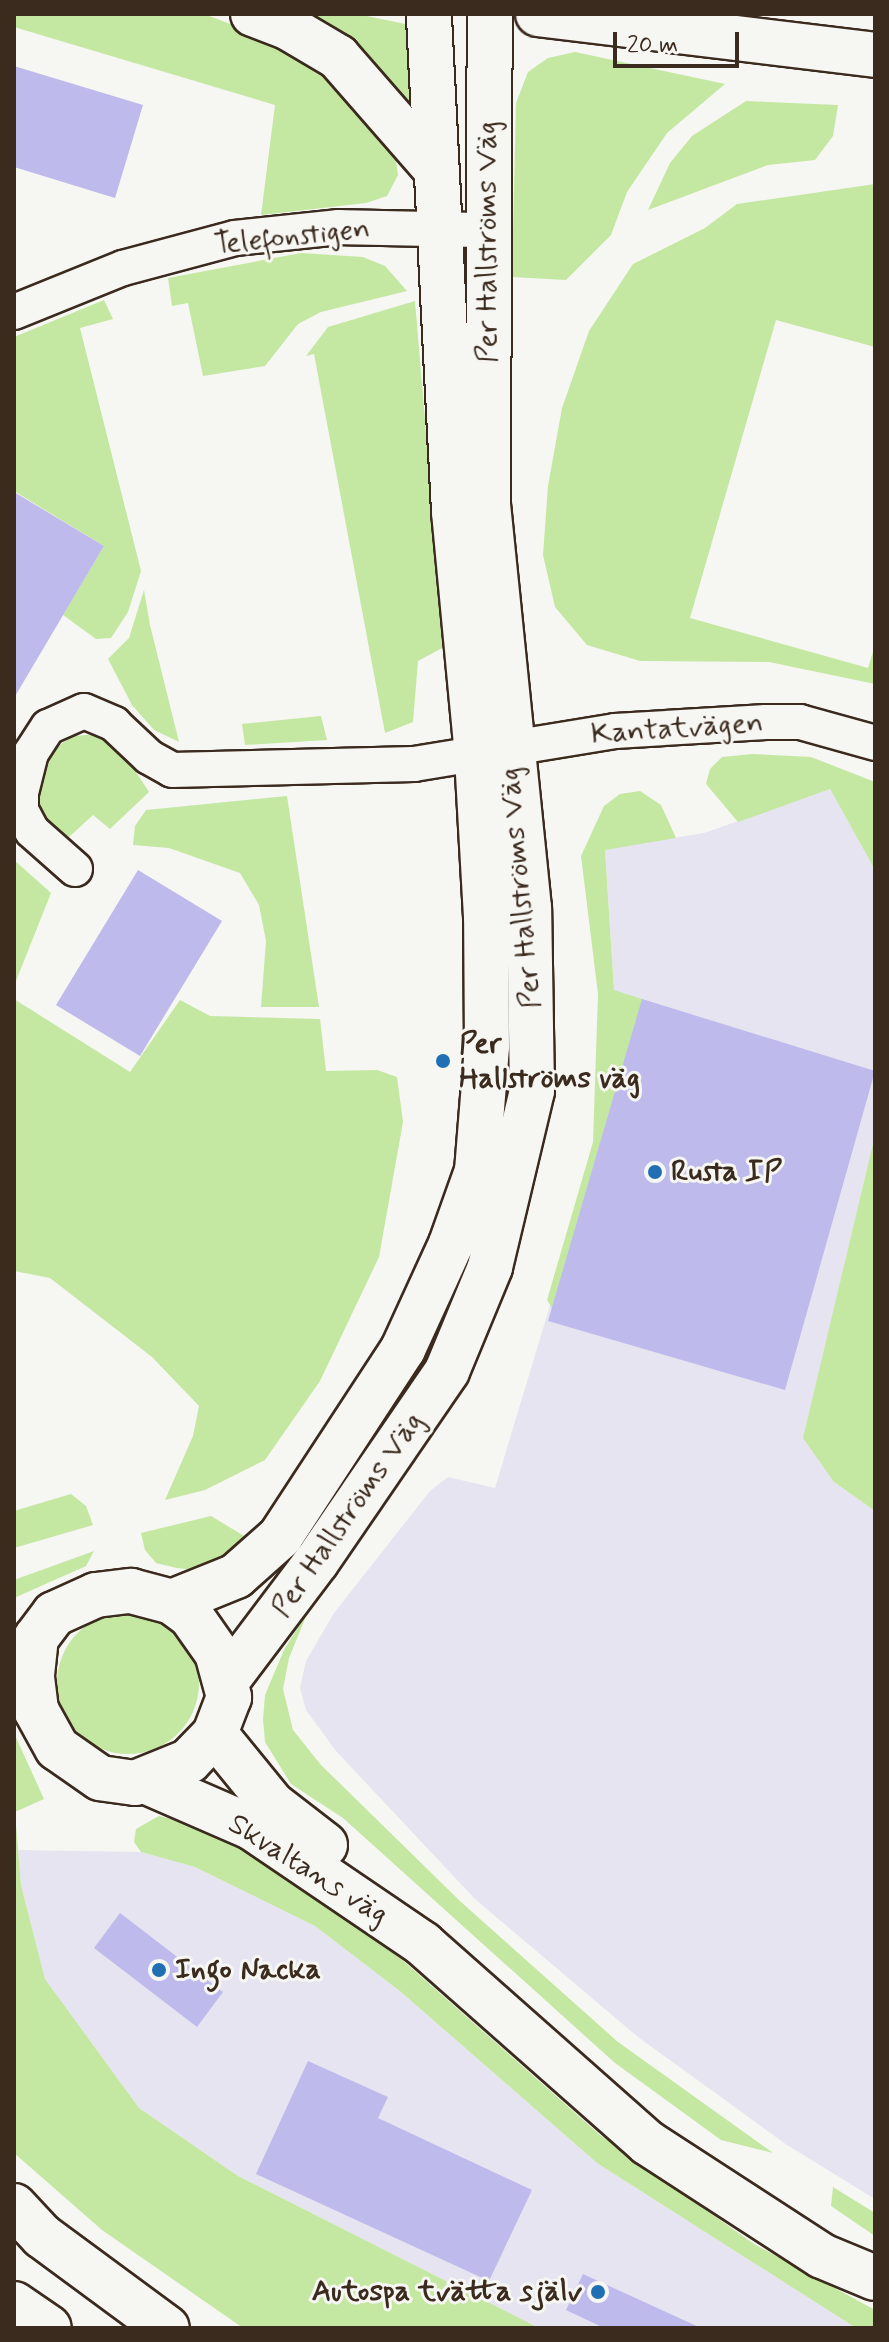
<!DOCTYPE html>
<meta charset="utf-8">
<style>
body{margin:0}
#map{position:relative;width:889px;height:2342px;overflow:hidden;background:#f6f6f2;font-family:Mynerve,sans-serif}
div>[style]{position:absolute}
.built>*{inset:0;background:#e6e4f0}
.green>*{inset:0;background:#c4e8a2}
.round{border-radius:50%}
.building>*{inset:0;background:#bfbaec}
.roads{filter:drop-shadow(2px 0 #3b2a1e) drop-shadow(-2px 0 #3b2a1e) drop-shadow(0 2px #3b2a1e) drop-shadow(0 -2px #3b2a1e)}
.street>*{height:34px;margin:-17px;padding:0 17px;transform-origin:17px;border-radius:17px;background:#f6f6f2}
.secondary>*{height:44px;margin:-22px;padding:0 22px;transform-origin:22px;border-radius:22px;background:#f6f6f2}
.highway>*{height:44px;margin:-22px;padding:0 22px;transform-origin:22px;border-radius:22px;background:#f6f6f2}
.dots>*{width:22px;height:22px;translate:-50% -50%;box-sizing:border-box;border:4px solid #f6f6f2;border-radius:50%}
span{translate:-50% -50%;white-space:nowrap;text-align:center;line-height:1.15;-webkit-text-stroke:6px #f6f6f2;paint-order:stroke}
.street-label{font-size:30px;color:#3b2a1e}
.poi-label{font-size:30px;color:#3b2a1e;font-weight:700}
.left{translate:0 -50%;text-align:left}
.right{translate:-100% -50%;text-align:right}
.frame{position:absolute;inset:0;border:16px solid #3b2a1e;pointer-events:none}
.scale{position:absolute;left:613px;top:32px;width:126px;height:36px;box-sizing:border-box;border:4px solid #3b2a1e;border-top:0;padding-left:10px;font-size:24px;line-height:28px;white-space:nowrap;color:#3b2a1e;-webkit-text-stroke:6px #f6f6f2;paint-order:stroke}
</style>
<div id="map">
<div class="built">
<div style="clip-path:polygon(830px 789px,875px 870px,875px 1135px,815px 1390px,834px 1482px,875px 1511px,875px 2199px,787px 2145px,638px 2037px,475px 1899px,336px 1751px,306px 1710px,300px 1688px,306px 1661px,334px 1613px,430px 1491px,448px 1477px,495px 1488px,642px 1000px,614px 991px,605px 849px,704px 833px)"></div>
<div style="clip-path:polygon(18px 1850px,141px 1852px,195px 1867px,315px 1926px,401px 1992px,597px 2163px,856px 2328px,539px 2328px,238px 2176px,139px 2108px,45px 1979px,21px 1885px)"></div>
</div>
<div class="green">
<div style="clip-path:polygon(14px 14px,204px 14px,296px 49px,324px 67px,395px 152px,398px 175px,387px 196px,366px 203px,261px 215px,275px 105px,14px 27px)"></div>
<div style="clip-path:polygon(300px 14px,357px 14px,415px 26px,416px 118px)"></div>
<div style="clip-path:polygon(575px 52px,725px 84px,667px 133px,627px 192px,611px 235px,566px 280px,512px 277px,516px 103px,528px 72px,548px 58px)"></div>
<div style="clip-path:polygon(746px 101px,838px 105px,833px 136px,815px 160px,768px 165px,648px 210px,670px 163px,692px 136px)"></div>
<div style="clip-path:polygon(875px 184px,875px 347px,776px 320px,690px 618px,868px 668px,875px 645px,875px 684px,769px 662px,640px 661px,587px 645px,555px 607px,543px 555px,548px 486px,562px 408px,589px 331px,633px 264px,705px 228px,737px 204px)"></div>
<div style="clip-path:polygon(301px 253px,363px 257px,385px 266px,407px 291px,321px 312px,298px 324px,265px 366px,203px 376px,188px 303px,172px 306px,168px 278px)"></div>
<div style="clip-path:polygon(104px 300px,113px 319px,80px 328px,141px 571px,128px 612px,111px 638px,96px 639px,63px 615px,104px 546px,14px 491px,14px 337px)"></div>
<div style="clip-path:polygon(415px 301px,444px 647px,418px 661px,413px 722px,385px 733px,314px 354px,306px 356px,328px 327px)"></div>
<div style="clip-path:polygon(144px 590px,150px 625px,179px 742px,154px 730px,132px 705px,108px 659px,129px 638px)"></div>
<div style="clip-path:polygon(321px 716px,327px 740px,245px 745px,242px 724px)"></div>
<div style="clip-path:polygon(99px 734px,121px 749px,149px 792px,110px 829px,93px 815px,69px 837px,48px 824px,34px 802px,42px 767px,54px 749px,73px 736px)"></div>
<div style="clip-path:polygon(753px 754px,811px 757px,875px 782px,875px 870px,830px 789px,738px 822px,706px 784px,710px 769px,722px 757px)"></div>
<div style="clip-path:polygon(640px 791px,661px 805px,676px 838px,605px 850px,614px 990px,642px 999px,634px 1044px,552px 1308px,547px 1300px,593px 1142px,598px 994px,581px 856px,604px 806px,620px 794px)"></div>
<div style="clip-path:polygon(287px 796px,319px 1007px,261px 1007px,266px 941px,259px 905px,240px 873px,169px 848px,133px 845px,135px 826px,146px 810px)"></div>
<div style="clip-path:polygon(14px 860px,51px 893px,14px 986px)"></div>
<div style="clip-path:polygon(14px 999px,130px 1072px,180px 1000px,210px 1016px,320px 1019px,326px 1071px,377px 1070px,397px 1077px,403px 1122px,379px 1257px,320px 1381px,265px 1460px,205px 1490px,165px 1500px,193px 1436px,199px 1406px,152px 1357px,50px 1278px,14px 1271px)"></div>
<div style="clip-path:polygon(875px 1135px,875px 1511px,834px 1482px,803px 1438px)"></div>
<div style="clip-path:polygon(71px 1494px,86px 1506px,93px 1525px,14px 1548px,14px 1511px)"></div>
<div style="clip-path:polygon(211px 1516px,254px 1542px,240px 1558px,196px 1570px,177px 1568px,156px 1563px,145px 1550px,141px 1533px)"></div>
<div style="clip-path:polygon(94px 1551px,86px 1566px,14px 1598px,14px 1580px)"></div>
<div style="clip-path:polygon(309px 1609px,289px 1658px,283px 1689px,293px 1730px,321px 1765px,461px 1902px,618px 2042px,773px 2153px,721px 2140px,615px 2063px,343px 1818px,291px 1784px,265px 1742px,263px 1719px,265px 1695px,284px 1650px)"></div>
<div class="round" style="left:57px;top:1612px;width:142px;height:142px"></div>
<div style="clip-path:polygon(14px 1733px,44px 1799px,15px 1812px,21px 1885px,45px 1979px,139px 2108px,238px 2176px,539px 2328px,243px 2328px,102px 2230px,14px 2153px)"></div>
<div style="clip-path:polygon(159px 1816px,199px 1825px,250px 1846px,355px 1918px,600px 2135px,754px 2244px,875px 2310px,875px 2328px,856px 2328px,597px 2163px,401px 1992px,315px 1926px,195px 1867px,141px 1852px,134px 1842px,136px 1829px)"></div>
<div style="clip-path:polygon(833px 2187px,875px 2213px,875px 2236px,831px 2206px)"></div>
</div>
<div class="building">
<div style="clip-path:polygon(14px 66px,143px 105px,115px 198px,14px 167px)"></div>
<div style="clip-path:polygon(14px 492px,104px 546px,14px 698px)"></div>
<div style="clip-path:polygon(138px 870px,222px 921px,140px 1056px,56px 1005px)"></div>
<div style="clip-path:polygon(642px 999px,875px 1071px,785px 1390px,548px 1321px)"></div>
<div style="clip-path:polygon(120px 1913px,223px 1992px,197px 2027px,94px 1948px)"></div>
<div style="clip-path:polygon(308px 2061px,388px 2097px,378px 2118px,532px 2190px,489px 2281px,256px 2174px)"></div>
<div style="clip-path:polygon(583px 2274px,701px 2328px,604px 2328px,566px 2310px)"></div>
</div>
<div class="roads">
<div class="street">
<div style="left:14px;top:312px;width:118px;rotate:-22deg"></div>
<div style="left:123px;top:268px;width:116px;rotate:-15deg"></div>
<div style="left:235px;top:238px;width:105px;rotate:-6deg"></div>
<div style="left:339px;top:227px;width:147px;rotate:1.2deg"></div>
<div style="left:75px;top:869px;width:57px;rotate:-138.5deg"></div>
<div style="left:32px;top:831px;width:24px;rotate:-118deg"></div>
<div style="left:21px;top:810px;width:17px;rotate:-90deg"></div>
<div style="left:21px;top:793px;width:41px;rotate:-76deg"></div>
<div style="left:31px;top:753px;width:31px;rotate:-57deg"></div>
<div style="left:48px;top:727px;width:39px;rotate:-24deg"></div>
<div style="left:84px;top:711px;width:33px;rotate:23deg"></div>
<div style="left:114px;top:724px;width:48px;rotate:43.3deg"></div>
<div style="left:149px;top:757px;width:26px;rotate:29deg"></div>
<div style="left:172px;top:770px;width:242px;rotate:-1.4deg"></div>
<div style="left:414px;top:764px;width:204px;rotate:-9.3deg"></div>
<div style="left:615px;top:731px;width:151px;rotate:-3.4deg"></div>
<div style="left:766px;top:722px;width:34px"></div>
<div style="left:800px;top:722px;width:78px;rotate:15.6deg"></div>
</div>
<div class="secondary">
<div style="left:253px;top:14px;width:39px;rotate:21deg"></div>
<div style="left:289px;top:28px;width:57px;rotate:30.6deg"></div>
<div style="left:338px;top:57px;width:146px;rotate:48.9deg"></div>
<div style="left:538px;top:14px;width:339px;rotate:6.9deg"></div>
<div style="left:131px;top:1591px;width:42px;rotate:15deg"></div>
<div style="left:172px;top:1602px;width:24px;rotate:36deg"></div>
<div style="left:191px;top:1616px;width:45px;rotate:54.9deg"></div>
<div style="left:217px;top:1653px;width:46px;rotate:74.7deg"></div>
<div style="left:229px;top:1697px;width:40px;rotate:111deg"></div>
<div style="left:215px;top:1734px;width:37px;rotate:134deg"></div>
<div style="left:189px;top:1761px;width:58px;rotate:157.8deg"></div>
<div style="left:135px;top:1783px;width:35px;rotate:-172deg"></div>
<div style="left:100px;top:1778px;width:52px;rotate:-145.1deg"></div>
<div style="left:57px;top:1748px;width:43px;rotate:-118.9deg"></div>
<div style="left:36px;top:1710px;width:35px;rotate:-97deg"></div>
<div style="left:32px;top:1675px;width:37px;rotate:-84deg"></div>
<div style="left:36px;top:1638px;width:30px;rotate:-53deg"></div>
<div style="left:54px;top:1614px;width:46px;rotate:-24.3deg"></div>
<div style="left:96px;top:1595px;width:35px;rotate:-7deg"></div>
<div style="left:172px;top:1602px;width:69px;rotate:-22.1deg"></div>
<div style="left:236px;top:1576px;width:59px;rotate:-41.6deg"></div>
<div style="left:280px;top:1537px;width:225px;rotate:-56.8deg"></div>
<div style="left:403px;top:1349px;width:115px;rotate:-65.4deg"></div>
<div style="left:451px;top:1244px;width:77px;rotate:-70.4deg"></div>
<div style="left:477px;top:1171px;width:125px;rotate:-85.4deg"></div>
<div style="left:487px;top:1046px;width:129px;rotate:-90.4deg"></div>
<div style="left:486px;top:917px;width:162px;rotate:-93.2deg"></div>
<div style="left:477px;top:755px;width:245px;rotate:-95.4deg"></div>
<div style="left:454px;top:511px;width:498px;rotate:-92.9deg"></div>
<div style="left:228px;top:1679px;width:148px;rotate:-53deg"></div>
<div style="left:317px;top:1561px;width:230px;rotate:-55.6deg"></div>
<div style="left:447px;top:1371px;width:113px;rotate:-67.5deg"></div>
<div style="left:490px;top:1267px;width:181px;rotate:-76.6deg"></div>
<div style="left:532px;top:1091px;width:183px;rotate:-90.9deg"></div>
<div style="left:529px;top:908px;width:407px;rotate:-95.8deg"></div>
<div style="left:488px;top:503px;width:489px;rotate:-89.8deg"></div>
<div style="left:215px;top:1734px;width:90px;rotate:50.8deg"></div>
<div style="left:272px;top:1804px;width:67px;rotate:37.7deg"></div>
<div style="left:145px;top:1781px;width:116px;rotate:23.5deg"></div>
<div style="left:251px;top:1827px;width:208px;rotate:34.2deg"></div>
<div style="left:423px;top:1944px;width:300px;rotate:41.5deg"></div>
<div style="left:648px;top:2143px;width:207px;rotate:33deg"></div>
<div style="left:822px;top:2256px;width:57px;rotate:22.5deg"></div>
</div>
<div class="highway">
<div style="left:14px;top:2206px;width:41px;rotate:47deg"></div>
<div style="left:42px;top:2236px;width:155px;rotate:36.4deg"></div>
<div style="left:14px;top:2304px;width:42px;rotate:34.4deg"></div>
</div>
</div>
<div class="dots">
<div style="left:443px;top:1061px;background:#1f6fb2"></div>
<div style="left:655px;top:1172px;background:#1f6fb2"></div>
<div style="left:159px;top:1970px;background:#1f6fb2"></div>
<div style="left:598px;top:2292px;background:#1f6fb2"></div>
</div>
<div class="street-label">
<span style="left:292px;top:237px;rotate:-6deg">Telefonstigen</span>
<span style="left:488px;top:242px;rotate:-90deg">Per Hallströms Väg</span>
<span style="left:677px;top:729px;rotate:-4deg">Kantatvägen</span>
<span style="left:521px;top:888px;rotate:-95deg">Per Hallströms Väg</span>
<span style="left:348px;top:1515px;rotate:-55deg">Per Hallströms Väg</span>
<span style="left:308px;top:1870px;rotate:32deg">Skvaltans väg</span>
</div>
<div class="poi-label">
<span class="left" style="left:459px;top:1061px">Per<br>Hallströms väg</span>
<span class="left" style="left:671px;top:1172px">Rusta IP</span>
<span class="left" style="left:175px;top:1970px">Ingo Nacka</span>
<span class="right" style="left:582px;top:2292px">Autospa tvätta själv</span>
</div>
<div class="frame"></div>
<div class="scale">20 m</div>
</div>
